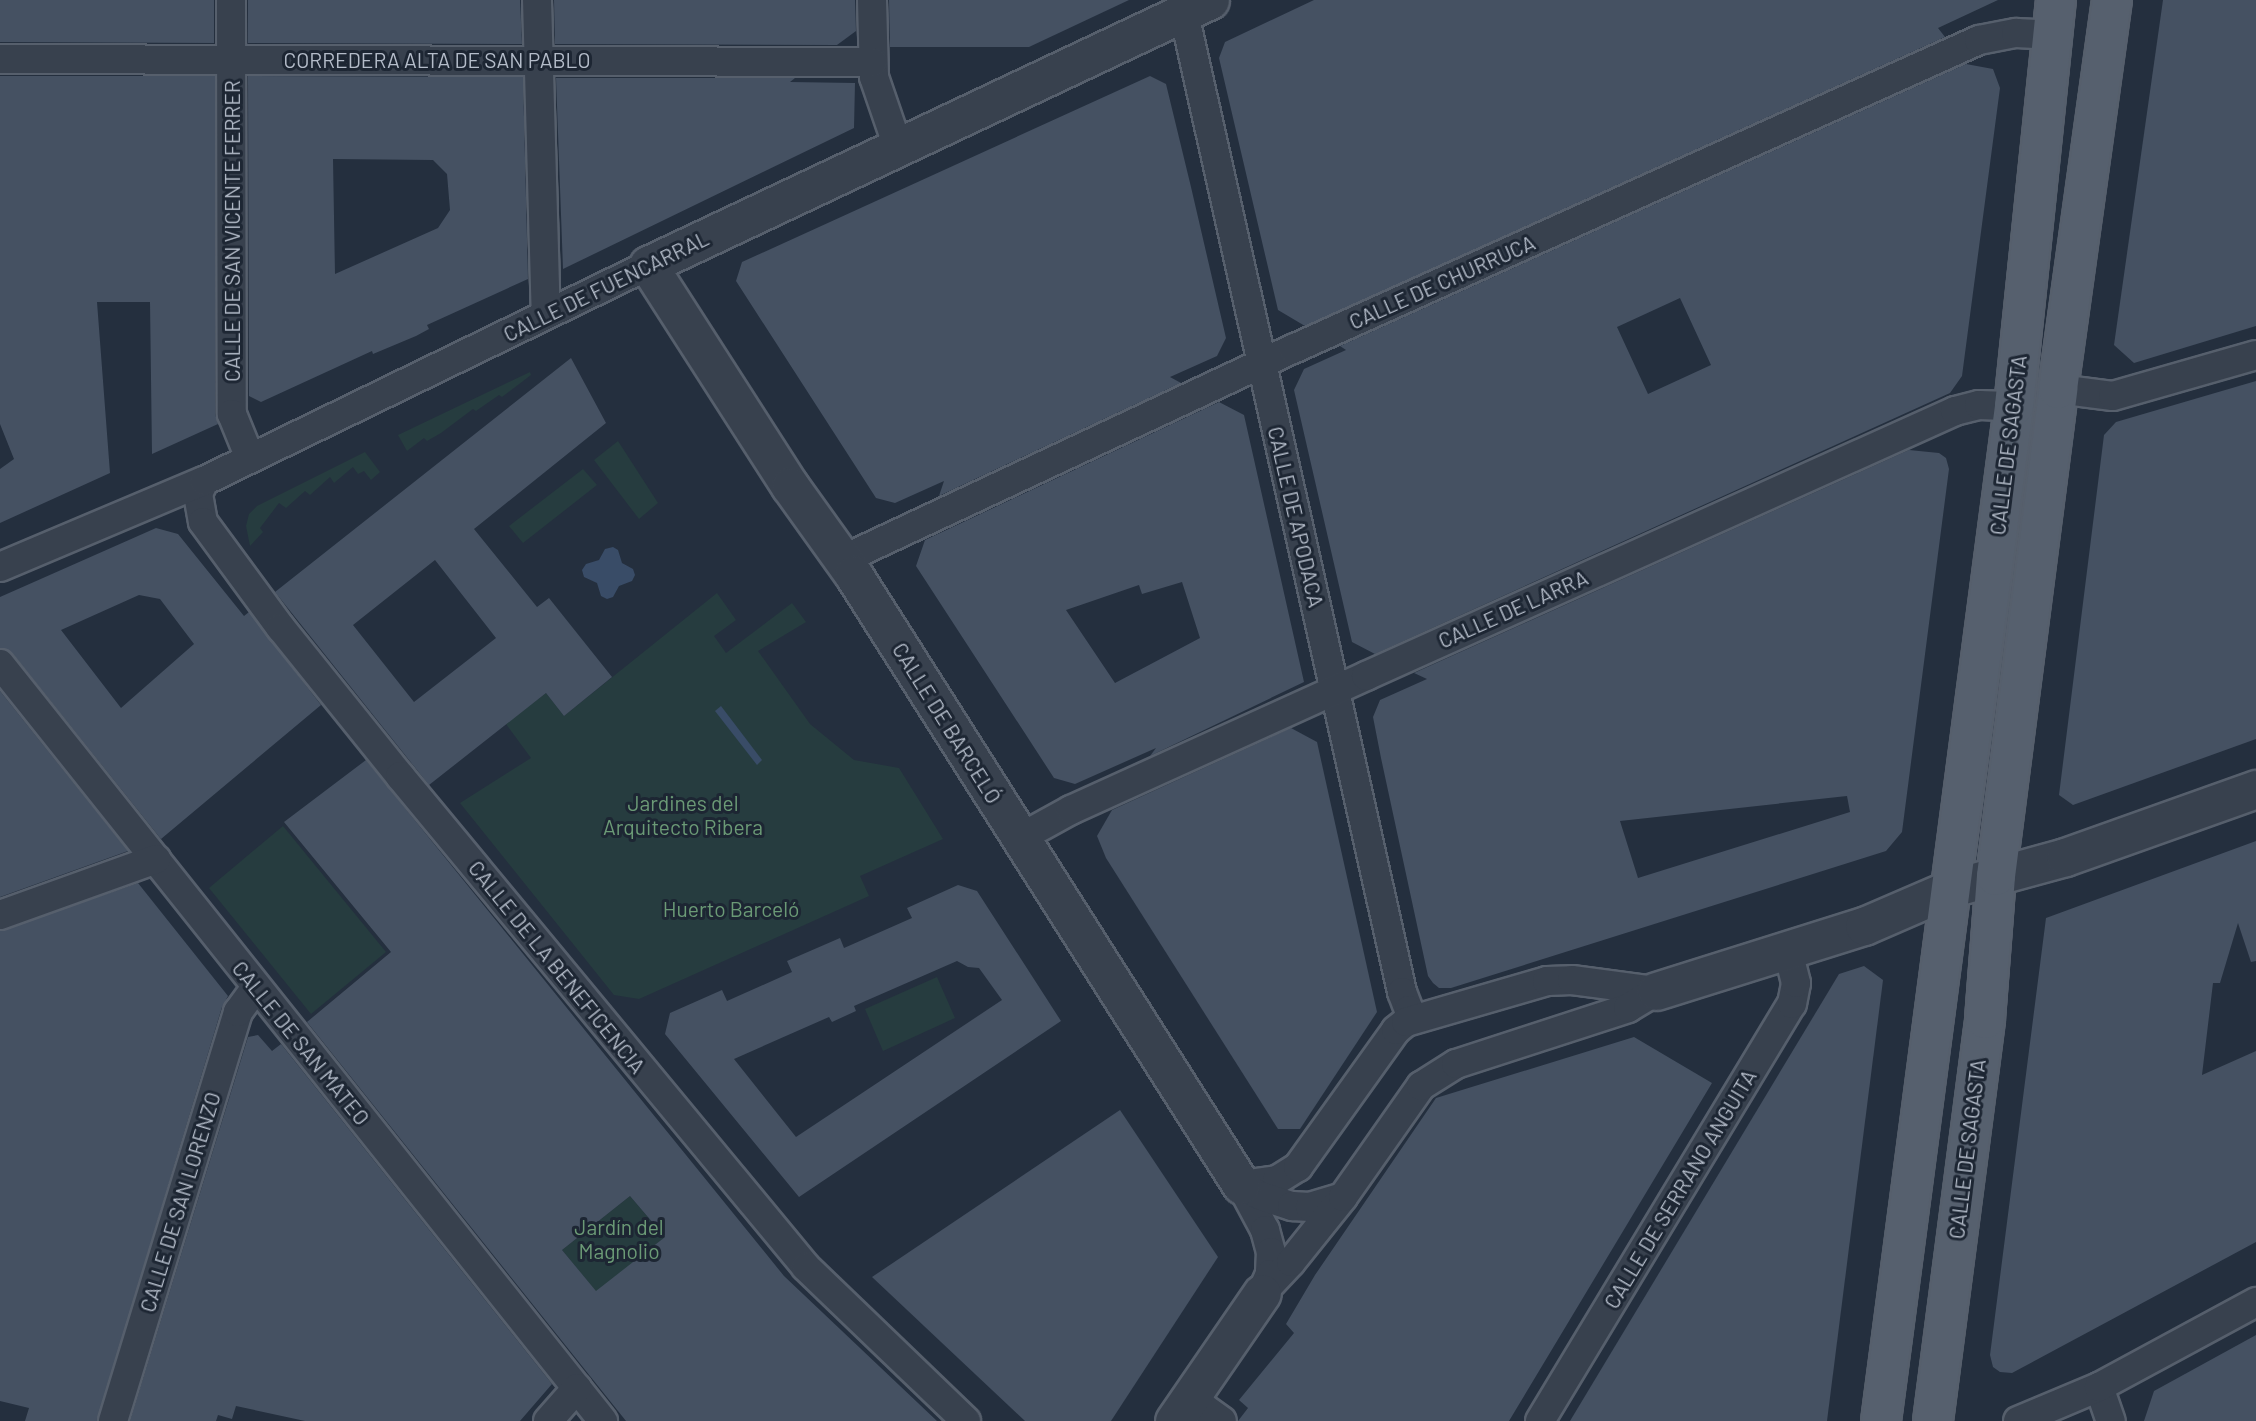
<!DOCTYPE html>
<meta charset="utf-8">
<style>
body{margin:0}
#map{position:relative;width:2256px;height:1421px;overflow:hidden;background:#242f3e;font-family:Barlow,sans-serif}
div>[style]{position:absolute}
.green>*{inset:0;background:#263c3f}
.water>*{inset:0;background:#394c67}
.building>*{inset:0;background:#455162}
.roads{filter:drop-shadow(2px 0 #565f6c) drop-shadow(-2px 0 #565f6c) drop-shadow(0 2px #565f6c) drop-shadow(0 -2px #565f6c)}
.minor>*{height:28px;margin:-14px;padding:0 14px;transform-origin:14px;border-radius:14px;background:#38414e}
.tertiary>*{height:37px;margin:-18.5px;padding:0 18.5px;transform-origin:18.5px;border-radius:18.5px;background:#38414e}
.primary>*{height:38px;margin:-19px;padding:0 19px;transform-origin:19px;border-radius:19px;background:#56606e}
span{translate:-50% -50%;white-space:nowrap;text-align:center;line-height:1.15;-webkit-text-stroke:6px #1d2633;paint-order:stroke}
.street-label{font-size:21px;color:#b4bcc9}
.park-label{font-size:21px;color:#6b9a76}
</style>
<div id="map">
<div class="green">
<div style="clip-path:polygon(530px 372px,531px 375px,502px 397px,499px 395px,476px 411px,473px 409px,441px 433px,427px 441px,424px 438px,407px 451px,398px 435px)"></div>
<div style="clip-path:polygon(618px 441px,658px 503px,639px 519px,594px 460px)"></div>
<div style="clip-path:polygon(365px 452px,380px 472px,371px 480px,364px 471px,358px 474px,353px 467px,334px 483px,330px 477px,310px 495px,305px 491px,286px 508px,279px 503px,260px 528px,263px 532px,250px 546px,246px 526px,249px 514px,257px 506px)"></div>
<div style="clip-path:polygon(583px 469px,597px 485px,523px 543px,509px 526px)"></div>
<div style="clip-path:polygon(717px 593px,736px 620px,714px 636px,726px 653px,792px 603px,806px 622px,758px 651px,810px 724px,854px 760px,899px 768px,943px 839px,860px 876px,869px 896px,639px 999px,614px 995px,460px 803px,531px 758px,506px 724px,546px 693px,564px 716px)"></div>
<div style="clip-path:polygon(283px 826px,386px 952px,311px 1014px,209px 888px)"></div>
<div style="clip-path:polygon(937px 977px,955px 1018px,883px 1051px,865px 1009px)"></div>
<div style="clip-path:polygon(630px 1196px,665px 1237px,597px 1293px,562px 1250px)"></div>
</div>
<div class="water">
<div style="clip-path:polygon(613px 547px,618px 550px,622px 563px,633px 569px,635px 575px,632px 581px,619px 586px,613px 597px,607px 599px,601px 596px,597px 583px,584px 577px,582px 570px,586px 564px,599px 560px,605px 549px)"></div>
<div style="clip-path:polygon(721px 706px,762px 760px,757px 765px,715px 711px)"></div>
</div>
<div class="building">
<div style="clip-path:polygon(0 0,214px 0,214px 43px,0 42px)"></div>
<div style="clip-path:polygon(248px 0,520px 0,522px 44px,248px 43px)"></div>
<div style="clip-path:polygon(554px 0,855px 0,856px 31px,837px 45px,555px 44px)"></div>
<div style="clip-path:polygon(889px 0,1129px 0,1029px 47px,890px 47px)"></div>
<div style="clip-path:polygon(1314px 0,1998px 0,1938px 28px,1945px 37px,1305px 326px,1278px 310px,1219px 58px,1225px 42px)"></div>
<div style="clip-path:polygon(2163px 0,2256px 0,2256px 326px,2134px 363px,2114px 345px)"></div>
<div style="clip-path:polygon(evenodd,1966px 64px,1993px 69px,2000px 88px,1962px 376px,1950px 393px,1375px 654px,1352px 642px,1294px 390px,1304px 369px,1346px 350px,1340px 346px,1966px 64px,1680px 298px,1711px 365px,1648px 394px,1617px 327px,1680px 298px)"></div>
<div style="clip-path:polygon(0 76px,215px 76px,215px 414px,218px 424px,152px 454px,150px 302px,97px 302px,110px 473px,0 523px,0 469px,14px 459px,0 424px)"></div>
<div style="clip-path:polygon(evenodd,248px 76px,523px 77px,528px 279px,427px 325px,429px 329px,416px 336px,373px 354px,372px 351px,261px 402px,249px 396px,248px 76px,333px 159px,433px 160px,447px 174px,450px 210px,438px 228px,335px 274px,333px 159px)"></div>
<div style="clip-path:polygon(1150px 76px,1166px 84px,1191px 187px,1226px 338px,1217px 356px,1170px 377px,1181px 383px,939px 496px,944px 481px,895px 503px,876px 498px,736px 281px,742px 262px)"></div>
<div style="clip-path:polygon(556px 78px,795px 78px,790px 82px,855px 83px,854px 128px,563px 269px)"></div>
<div style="clip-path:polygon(evenodd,571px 358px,606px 423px,474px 529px,537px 607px,549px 598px,612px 677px,564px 716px,546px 693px,429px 785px,275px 592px,571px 358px,435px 560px,496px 638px,414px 702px,353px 625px,435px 560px)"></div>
<div style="clip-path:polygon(2256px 381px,2256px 739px,2073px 805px,2059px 795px,2104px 435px,2116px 422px)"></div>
<div style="clip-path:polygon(evenodd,1219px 402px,1244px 415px,1304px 682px,1150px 756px,1156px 748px,1075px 784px,1054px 778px,916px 566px,925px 540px,1219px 402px,1182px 582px,1200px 638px,1115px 683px,1066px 610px,1139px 585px,1142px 594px,1182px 582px)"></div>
<div style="clip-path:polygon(evenodd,1909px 450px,1939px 453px,1946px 458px,1949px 469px,1902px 832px,1886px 851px,1451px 988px,1439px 988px,1433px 983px,1428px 976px,1381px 758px,1373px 717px,1380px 700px,1427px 679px,1414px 673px,1909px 450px,1847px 796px,1850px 812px,1638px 878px,1620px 821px,1847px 796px)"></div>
<div style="clip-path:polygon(evenodd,156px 528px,178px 534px,244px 616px,249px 612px,321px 705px,161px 839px,13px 654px,0 648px,0 597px,156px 528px,139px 595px,160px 599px,194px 644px,121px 708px,61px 630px,139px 595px)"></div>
<div style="clip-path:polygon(0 691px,128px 851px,0 897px)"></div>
<div style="clip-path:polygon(1291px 728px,1317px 742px,1377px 1012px,1300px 1129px,1278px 1129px,1106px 858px,1097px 836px,1112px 810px)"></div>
<div style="clip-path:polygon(evenodd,366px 760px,784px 1276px,937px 1421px,626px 1421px,307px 1022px,391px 952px,284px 822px,366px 760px,630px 1196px,665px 1237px,596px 1291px,562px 1250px,630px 1196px)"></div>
<div style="clip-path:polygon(2256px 841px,2256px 961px,2251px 962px,2238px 923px,2220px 983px,2213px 983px,2202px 1075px,2256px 1051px,2256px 1242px,2012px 1373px,2000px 1372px,1993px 1367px,1990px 1355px,2046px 918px)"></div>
<div style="clip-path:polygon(138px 883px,228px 996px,222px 1007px,97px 1421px,25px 1421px,29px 1408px,0 1401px,0 931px)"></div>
<div style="clip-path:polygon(evenodd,958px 885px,977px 891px,1061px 1021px,799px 1197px,665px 1034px,670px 1013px,722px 990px,727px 1001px,792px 972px,787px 961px,840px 938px,844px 948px,912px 918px,907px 908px,958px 885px,957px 961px,968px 967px,979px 968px,1002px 1000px,796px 1137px,734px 1059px,829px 1017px,832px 1022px,856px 1011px,854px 1006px,957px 961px)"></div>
<div style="clip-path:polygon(1864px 966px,1883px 980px,1827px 1421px,1570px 1421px,1839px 974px)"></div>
<div style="clip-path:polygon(258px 1035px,272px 1051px,281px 1044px,552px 1384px,520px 1421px,305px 1421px,236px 1406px,232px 1419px,218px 1415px,216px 1421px,130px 1421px,248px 1037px)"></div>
<div style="clip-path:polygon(1634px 1037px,1712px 1083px,1509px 1421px,1238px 1421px,1248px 1408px,1239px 1400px,1294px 1333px,1286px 1324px,1315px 1275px,1436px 1098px)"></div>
<div style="clip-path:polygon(1120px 1110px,1218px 1257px,1111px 1421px,1025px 1421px,872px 1277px)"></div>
<div style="clip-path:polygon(2256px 1335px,2256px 1421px,2144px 1421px,2154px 1391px)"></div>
</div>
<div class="roads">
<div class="minor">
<div style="left:231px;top:0;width:414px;rotate:89.9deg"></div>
<div style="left:232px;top:414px;width:48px;rotate:67.8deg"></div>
<div style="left:537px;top:0;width:314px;rotate:88.4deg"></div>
<div style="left:872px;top:0;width:77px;rotate:88.5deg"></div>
<div style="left:874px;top:77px;width:74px;rotate:71.1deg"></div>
<div style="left:1181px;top:0;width:1016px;rotate:77.44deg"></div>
<div style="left:1402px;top:992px;width:19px;rotate:69deg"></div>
<div style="left:1409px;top:1010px;width:11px;rotate:49deg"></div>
<div style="left:0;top:59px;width:873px;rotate:0.2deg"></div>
<div style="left:2058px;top:389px;width:55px;rotate:7.3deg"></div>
<div style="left:2113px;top:396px;width:149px;rotate:-16deg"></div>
<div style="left:204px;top:481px;width:14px;rotate:115deg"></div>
<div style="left:198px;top:494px;width:28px;rotate:80deg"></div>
<div style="left:203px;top:522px;width:132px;rotate:53.7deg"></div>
<div style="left:281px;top:628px;width:190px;rotate:51.2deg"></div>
<div style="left:400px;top:776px;width:637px;rotate:50.41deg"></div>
<div style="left:806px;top:1267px;width:222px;rotate:43.9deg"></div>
<div style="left:842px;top:560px;width:498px;rotate:-25.1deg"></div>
<div style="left:1293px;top:349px;width:752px;rotate:-24.25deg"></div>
<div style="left:1979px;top:40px;width:38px;rotate:-11deg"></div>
<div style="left:2016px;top:33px;width:35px;rotate:3deg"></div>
<div style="left:0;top:567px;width:221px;rotate:-22.9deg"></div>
<div style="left:204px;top:481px;width:494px;rotate:-25.9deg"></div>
<div style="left:0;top:664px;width:968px;rotate:51.46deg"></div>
<div style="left:1020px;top:838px;width:58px;rotate:-28.8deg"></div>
<div style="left:1071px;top:810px;width:324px;rotate:-24.4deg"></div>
<div style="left:1366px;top:676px;width:646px;rotate:-24.22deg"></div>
<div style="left:1955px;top:411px;width:25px;rotate:-14deg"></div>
<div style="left:1979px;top:405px;width:35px;rotate:2deg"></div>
<div style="left:0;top:915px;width:166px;rotate:-19.7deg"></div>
<div style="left:1241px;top:1185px;width:36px;rotate:-8deg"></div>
<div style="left:1277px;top:1180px;width:25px;rotate:-32deg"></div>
<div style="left:1298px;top:1167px;width:168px;rotate:-54.4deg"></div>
<div style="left:1396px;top:1030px;width:13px;rotate:-39deg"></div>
<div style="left:1406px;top:1022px;width:147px;rotate:-16.2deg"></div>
<div style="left:1547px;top:981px;width:25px;rotate:-2deg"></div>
<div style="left:1572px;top:980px;width:85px;rotate:7.5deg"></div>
<div style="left:1241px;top:1185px;width:51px;rotate:61.9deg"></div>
<div style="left:1265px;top:1230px;width:23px;rotate:75deg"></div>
<div style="left:1271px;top:1252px;width:22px;rotate:93deg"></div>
<div style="left:1270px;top:1274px;width:17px;rotate:114deg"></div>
<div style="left:1241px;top:1185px;width:23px;rotate:29deg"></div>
<div style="left:1261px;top:1196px;width:33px;rotate:18deg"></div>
<div style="left:1292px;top:1206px;width:18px;rotate:3deg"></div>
<div style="left:1310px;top:1207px;width:34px;rotate:-17deg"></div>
<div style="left:1262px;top:1293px;width:42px;rotate:-46.9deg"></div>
<div style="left:1291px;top:1262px;width:83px;rotate:-51.3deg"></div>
<div style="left:1343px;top:1197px;width:136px;rotate:-54.9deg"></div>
<div style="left:1421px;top:1086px;width:41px;rotate:-32.2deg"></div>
<div style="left:1456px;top:1064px;width:181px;rotate:-18deg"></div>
<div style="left:1628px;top:1008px;width:33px;rotate:-31deg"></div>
<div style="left:2099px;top:1387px;width:36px;rotate:71deg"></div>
<div style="left:1193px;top:1393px;width:19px;rotate:54deg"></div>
<div style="left:1204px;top:1408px;width:22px;rotate:36deg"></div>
<div style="left:113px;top:1421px;width:428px;rotate:-73deg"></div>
<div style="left:238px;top:1012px;width:31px;rotate:-54deg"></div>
<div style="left:548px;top:1421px;width:44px;rotate:-48.7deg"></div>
<div style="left:1540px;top:1421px;width:487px;rotate:-58.9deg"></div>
<div style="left:1792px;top:1004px;width:21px;rotate:-79deg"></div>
<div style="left:1796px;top:983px;width:34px;rotate:-104deg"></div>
<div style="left:2018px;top:1421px;width:88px;rotate:-22.8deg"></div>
<div style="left:2099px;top:1387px;width:179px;rotate:-28.4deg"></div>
</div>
<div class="tertiary">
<div style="left:1210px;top:0;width:621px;rotate:154.75deg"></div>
<div style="left:648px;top:265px;width:263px;rotate:57.3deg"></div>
<div style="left:790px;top:486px;width:108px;rotate:54.4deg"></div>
<div style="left:853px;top:574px;width:724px;rotate:57.58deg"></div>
<div style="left:1656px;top:991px;width:218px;rotate:-17.4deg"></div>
<div style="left:1864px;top:926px;width:96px;rotate:-23.4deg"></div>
<div style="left:1952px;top:888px;width:117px;rotate:-15.3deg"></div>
<div style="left:2065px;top:857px;width:203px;rotate:-19.6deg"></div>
<div style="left:1174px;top:1421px;width:155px;rotate:-55.5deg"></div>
</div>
<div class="primary">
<div style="left:1881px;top:1421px;width:1024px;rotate:-82.53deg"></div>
<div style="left:2014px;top:406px;width:408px;rotate:-84.1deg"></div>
<div style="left:1933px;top:1421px;width:405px;rotate:-82.6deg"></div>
<div style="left:1985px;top:1019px;width:143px;rotate:-85.6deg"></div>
<div style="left:1996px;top:876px;width:491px;rotate:-82.7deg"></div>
<div style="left:2058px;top:389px;width:393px;rotate:-82.1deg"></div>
</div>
</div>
<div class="street-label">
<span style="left:437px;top:60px">CORREDERA ALTA DE SAN PABLO</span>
<span style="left:232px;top:231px;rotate:-90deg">CALLE DE SAN VICENTE FERRER</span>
<span style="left:1442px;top:282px;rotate:-24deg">CALLE DE CHURRUCA</span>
<span style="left:606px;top:286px;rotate:-26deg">CALLE DE FUENCARRAL</span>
<span style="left:2008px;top:445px;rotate:-83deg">CALLE DE SAGASTA</span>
<span style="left:1296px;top:517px;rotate:77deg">CALLE DE APODACA</span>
<span style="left:1513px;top:609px;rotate:-24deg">CALLE DE LARRA</span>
<span style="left:947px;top:723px;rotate:58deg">CALLE DE BARCELÓ</span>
<span style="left:557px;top:967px;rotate:51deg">CALLE DE LA BENEFICENCIA</span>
<span style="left:301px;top:1043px;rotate:51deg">CALLE DE SAN MATEO</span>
<span style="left:1967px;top:1149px;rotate:-83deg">CALLE DE SAGASTA</span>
<span style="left:1680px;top:1189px;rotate:-59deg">CALLE DE SERRANO ANGUITA</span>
<span style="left:180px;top:1202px;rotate:-73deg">CALLE DE SAN LORENZO</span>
</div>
<div class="park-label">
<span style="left:683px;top:815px">Jardines del<br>Arquitecto Ribera</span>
<span style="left:731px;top:909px">Huerto Barceló</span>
<span style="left:619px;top:1239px">Jardín del<br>Magnolio</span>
</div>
</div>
